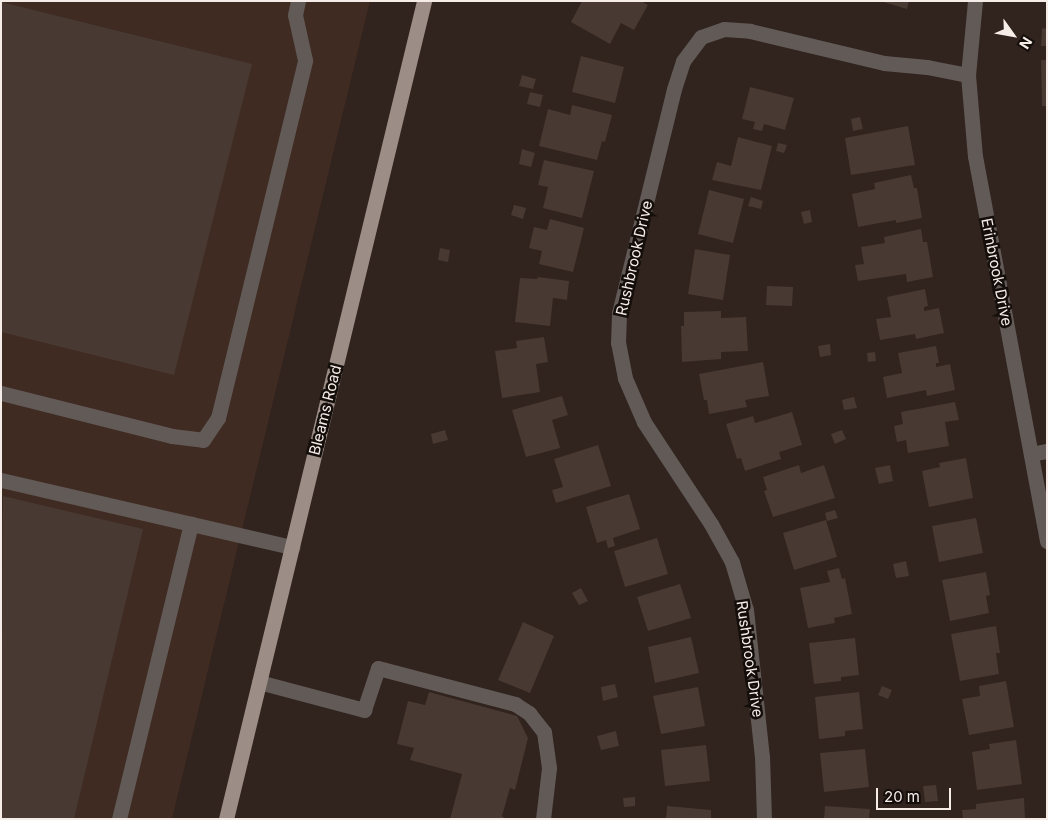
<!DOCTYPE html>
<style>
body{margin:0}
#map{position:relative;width:1048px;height:820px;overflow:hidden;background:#31231d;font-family:Inter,sans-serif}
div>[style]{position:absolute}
.built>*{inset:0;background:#3f2b21}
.building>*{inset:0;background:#483932}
.minor>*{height:15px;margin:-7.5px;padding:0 7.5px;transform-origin:7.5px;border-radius:7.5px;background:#625a57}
.major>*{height:15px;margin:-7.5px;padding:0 7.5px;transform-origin:7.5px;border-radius:7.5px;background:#9c8d87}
span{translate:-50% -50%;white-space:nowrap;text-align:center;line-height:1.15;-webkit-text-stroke:5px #140e0b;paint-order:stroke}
.street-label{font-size:15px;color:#f7ede8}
.frame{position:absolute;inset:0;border:2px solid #f7ede8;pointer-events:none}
.north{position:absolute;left:988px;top:10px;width:50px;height:50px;-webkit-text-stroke:4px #140e0b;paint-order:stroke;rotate:122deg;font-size:14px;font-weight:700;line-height:20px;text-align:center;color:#f7ede8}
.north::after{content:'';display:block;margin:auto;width:18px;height:22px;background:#f7ede8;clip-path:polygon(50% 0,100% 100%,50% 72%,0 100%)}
.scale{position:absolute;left:876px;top:788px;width:75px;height:22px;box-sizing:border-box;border:2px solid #f7ede8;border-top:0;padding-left:6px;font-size:15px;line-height:18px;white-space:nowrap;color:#f7ede8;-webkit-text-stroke:4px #140e0b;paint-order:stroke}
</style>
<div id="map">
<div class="built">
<div style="clip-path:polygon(1px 1px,370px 1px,172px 819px,1px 819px)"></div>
</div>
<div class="building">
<div style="clip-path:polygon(582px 1px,641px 1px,648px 5px,634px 30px,621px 23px,610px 44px,571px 22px)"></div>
<div style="clip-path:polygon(880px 1px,909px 1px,907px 9px)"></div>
<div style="clip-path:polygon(1px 2px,252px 64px,174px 375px,1px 332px)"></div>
<div style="clip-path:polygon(1042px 28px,1047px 29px,1047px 46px,1041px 46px)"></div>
<div style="clip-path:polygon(581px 56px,624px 67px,615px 103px,572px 92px)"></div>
<div style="clip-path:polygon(1041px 60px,1047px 60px,1047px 106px,1042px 106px)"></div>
<div style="clip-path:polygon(522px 75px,536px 79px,533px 89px,519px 86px)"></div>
<div style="clip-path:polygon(750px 87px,794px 98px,785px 130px,764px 124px,762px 131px,753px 129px,755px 122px,742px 119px)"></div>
<div style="clip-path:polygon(530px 92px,543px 95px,540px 107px,527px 104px)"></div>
<div style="clip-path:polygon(572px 105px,612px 115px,605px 142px,602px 141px,597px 160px,539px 146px,548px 109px,570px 115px)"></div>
<div style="clip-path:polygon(860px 117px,863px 129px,853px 131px,851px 119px)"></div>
<div style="clip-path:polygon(908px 126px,915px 165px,851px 175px,845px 138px)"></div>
<div style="clip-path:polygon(738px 137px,772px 146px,761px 190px,712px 180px,717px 162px,731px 166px)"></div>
<div style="clip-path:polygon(778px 143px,787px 145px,784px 153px,776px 151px)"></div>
<div style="clip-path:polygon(522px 149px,535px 153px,531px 167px,519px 164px)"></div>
<div style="clip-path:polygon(544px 160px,594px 171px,582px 218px,543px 208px,548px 187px,538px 185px)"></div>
<div style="clip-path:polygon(911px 175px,914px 188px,917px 188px,922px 218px,896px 223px,896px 220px,858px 227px,852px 194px,875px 189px,874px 183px)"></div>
<div style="clip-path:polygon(709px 190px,744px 199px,733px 243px,698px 234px)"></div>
<div style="clip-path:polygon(751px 197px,763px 201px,761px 209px,748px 206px)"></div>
<div style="clip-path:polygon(514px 205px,526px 208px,523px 219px,511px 215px)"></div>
<div style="clip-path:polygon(810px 210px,812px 222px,804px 224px,801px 212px)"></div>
<div style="clip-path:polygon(550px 219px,584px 228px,573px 272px,539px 264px,542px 251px,529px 248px,534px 227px,547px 230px)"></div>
<div style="clip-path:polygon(921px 229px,923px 242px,927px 242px,933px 277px,907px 282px,906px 274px,858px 281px,855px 265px,864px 264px,861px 247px,885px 243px,884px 237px)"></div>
<div style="clip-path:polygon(440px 248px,450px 250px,448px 262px,438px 260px)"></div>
<div style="clip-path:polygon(695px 249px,730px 255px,723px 300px,688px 294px)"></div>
<div style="clip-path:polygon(538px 277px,569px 281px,567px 300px,553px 298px,550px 326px,515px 322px,520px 278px,537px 279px)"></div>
<div style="clip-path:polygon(767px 286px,793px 287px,792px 306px,766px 305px)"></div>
<div style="clip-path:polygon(925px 289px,928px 306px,924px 307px,924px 311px,939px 308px,944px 333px,916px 339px,915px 334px,880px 340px,876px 319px,891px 317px,887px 297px)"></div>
<div style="clip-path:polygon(721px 311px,721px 318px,746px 317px,748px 351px,721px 352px,721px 359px,682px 362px,681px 326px,684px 326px,684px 312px)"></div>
<div style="clip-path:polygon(544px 337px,548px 362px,536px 364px,540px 392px,502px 398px,495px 351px,517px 348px,516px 341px)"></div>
<div style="clip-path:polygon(830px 344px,831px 355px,820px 357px,818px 346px)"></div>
<div style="clip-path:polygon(936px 346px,939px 363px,936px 363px,936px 367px,950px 364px,955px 390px,927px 396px,926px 390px,887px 398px,883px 377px,902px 373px,898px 353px)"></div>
<div style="clip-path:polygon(875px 352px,876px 361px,868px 362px,867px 353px)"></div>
<div style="clip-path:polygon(763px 362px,769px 396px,745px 400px,747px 407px,709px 414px,707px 400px,704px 400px,699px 374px)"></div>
<div style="clip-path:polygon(562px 396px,568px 415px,552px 420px,560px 448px,526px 457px,512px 410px)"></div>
<div style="clip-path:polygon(854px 397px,857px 408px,844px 410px,842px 400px)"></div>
<div style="clip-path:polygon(955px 402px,959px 420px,945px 422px,949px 446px,908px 453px,906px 440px,897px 442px,894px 426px,903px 424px,901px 412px)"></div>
<div style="clip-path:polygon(792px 412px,802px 445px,779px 452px,781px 459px,745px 471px,741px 458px,737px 459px,726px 424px,753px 416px,755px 423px)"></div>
<div style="clip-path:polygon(445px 430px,448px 440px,433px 444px,431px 434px)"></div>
<div style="clip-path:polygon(842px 430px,846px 439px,835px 444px,831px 434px)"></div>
<div style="clip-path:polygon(598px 445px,611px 486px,556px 503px,552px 490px,563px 487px,554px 459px)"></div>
<div style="clip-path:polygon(966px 458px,973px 498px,929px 507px,922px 471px,940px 467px,939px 463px)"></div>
<div style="clip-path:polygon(799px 465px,801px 473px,824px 465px,835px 498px,773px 517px,764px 491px,767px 490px,763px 477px)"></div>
<div style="clip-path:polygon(890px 465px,893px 481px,879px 484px,875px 468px)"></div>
<div style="clip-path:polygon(629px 494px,640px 529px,613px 538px,615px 546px,608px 548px,606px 540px,597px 543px,586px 507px)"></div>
<div style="clip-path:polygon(3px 496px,143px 529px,74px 819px,1px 819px)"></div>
<div style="clip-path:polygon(835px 510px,838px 518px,827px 521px,825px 513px)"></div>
<div style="clip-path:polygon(976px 518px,983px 553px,939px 562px,932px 526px)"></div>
<div style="clip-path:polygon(826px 520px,837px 557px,794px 570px,783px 533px)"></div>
<div style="clip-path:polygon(657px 538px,668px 574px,625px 587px,614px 551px)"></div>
<div style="clip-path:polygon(906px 561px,909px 576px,896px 578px,893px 564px)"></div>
<div style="clip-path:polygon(839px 568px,842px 579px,845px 578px,852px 614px,834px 618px,835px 623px,808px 628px,800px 588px,830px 582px,827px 571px)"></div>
<div style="clip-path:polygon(986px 572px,990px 595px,986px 596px,989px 613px,950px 621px,942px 580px)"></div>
<div style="clip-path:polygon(680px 584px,691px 618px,648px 631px,637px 597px)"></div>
<div style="clip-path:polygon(581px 588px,588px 601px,579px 605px,572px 593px)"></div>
<div style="clip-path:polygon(523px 622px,554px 636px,530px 693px,498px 680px)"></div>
<div style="clip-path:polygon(996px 626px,1000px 653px,996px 653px,999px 674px,960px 681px,951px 634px)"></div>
<div style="clip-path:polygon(691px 637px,699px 673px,655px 683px,648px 647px)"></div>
<div style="clip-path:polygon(855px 638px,859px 675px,841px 677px,841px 681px,814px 684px,809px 643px)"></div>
<div style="clip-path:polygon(1006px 681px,1014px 727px,969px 735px,962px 699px,980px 696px,979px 686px)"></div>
<div style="clip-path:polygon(615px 684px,618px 697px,603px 701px,601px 687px)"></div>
<div style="clip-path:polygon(882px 686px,892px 690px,888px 699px,878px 695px)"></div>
<div style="clip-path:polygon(698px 687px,705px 726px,661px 734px,653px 696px)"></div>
<div style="clip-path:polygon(429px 692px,517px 716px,528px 738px,515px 790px,510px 788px,502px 816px,506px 819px,450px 819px,462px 774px,410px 760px,414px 748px,397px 744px,408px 701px,425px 705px)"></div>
<div style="clip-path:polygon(859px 692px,863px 729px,845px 731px,845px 736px,819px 739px,815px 697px)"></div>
<div style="clip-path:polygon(616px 731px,619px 746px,601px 750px,597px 736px)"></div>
<div style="clip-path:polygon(1016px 740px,1022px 784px,977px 790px,972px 752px,990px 749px,989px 744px)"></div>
<div style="clip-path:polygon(706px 745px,710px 781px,665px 786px,661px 750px)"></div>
<div style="clip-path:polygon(865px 749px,869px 787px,824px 792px,820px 753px)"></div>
<div style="clip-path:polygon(936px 785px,938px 801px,925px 802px,923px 786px)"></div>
<div style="clip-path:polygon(635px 797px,635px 806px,624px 807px,623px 798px)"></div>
<div style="clip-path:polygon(1024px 798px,1025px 819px,963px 819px,962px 810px,976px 809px,976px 804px)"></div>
<div style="clip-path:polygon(667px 806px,711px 810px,711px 819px,666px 819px)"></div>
<div style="clip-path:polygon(825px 806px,870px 809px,869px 819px,824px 819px)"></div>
</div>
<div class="minor">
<div style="left:975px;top:1px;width:74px;rotate:95.4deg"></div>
<div style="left:968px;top:75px;width:81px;rotate:85.1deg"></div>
<div style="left:975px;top:156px;width:392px;rotate:79.4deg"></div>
<div style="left:1px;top:393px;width:176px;rotate:14.1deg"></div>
<div style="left:172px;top:436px;width:31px;rotate:7deg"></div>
<div style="left:203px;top:440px;width:27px;rotate:-56deg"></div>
<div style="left:218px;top:418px;width:368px;rotate:-76.3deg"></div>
<div style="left:305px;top:60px;width:46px;rotate:-102.5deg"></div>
<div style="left:295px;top:15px;width:14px;rotate:-78deg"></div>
<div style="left:1031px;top:454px;width:16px;rotate:-11deg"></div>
<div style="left:1px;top:480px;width:299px;rotate:13deg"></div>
<div style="left:259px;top:682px;width:109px;rotate:14.9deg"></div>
<div style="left:364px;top:710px;width:44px;rotate:-71.6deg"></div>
<div style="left:378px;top:668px;width:142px;rotate:14.7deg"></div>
<div style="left:515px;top:704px;width:17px;rotate:33deg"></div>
<div style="left:529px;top:713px;width:24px;rotate:52deg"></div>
<div style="left:544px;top:732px;width:36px;rotate:82deg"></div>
<div style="left:549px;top:768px;width:51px;rotate:96.7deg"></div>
<div style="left:119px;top:819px;width:304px;rotate:-76.3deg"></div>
<div style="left:764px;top:819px;width:62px;rotate:-91.8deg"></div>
<div style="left:762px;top:757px;width:148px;rotate:-96.2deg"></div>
<div style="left:746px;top:610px;width:50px;rotate:-106.3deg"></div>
<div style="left:732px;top:562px;width:43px;rotate:-118.9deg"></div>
<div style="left:711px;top:524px;width:122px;rotate:-123.3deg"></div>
<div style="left:644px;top:422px;width:48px;rotate:-113.4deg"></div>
<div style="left:625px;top:378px;width:36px;rotate:-101deg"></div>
<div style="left:618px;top:343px;width:30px;rotate:-88deg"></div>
<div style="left:619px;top:313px;width:231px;rotate:-76.2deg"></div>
<div style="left:674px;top:89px;width:29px;rotate:-72deg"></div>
<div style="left:683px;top:61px;width:30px;rotate:-53deg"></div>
<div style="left:701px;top:37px;width:24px;rotate:-19deg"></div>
<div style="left:724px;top:29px;width:26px;rotate:4deg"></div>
<div style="left:750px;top:31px;width:138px;rotate:13.4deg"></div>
<div style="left:884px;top:63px;width:43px;rotate:5.3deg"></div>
<div style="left:927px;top:67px;width:42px;rotate:11deg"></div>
</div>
<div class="major">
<div style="left:226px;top:819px;width:842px;rotate:-76.39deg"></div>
</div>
<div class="street-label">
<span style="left:634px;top:258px;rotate:-77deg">Rushbrook Drive</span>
<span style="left:997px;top:272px;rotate:79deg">Erinbrook Drive</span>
<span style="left:325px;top:410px;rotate:-76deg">Bleams Road</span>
<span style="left:750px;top:659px;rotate:82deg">Rushbrook Drive</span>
</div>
<div class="frame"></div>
<div class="north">N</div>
<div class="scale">20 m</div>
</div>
